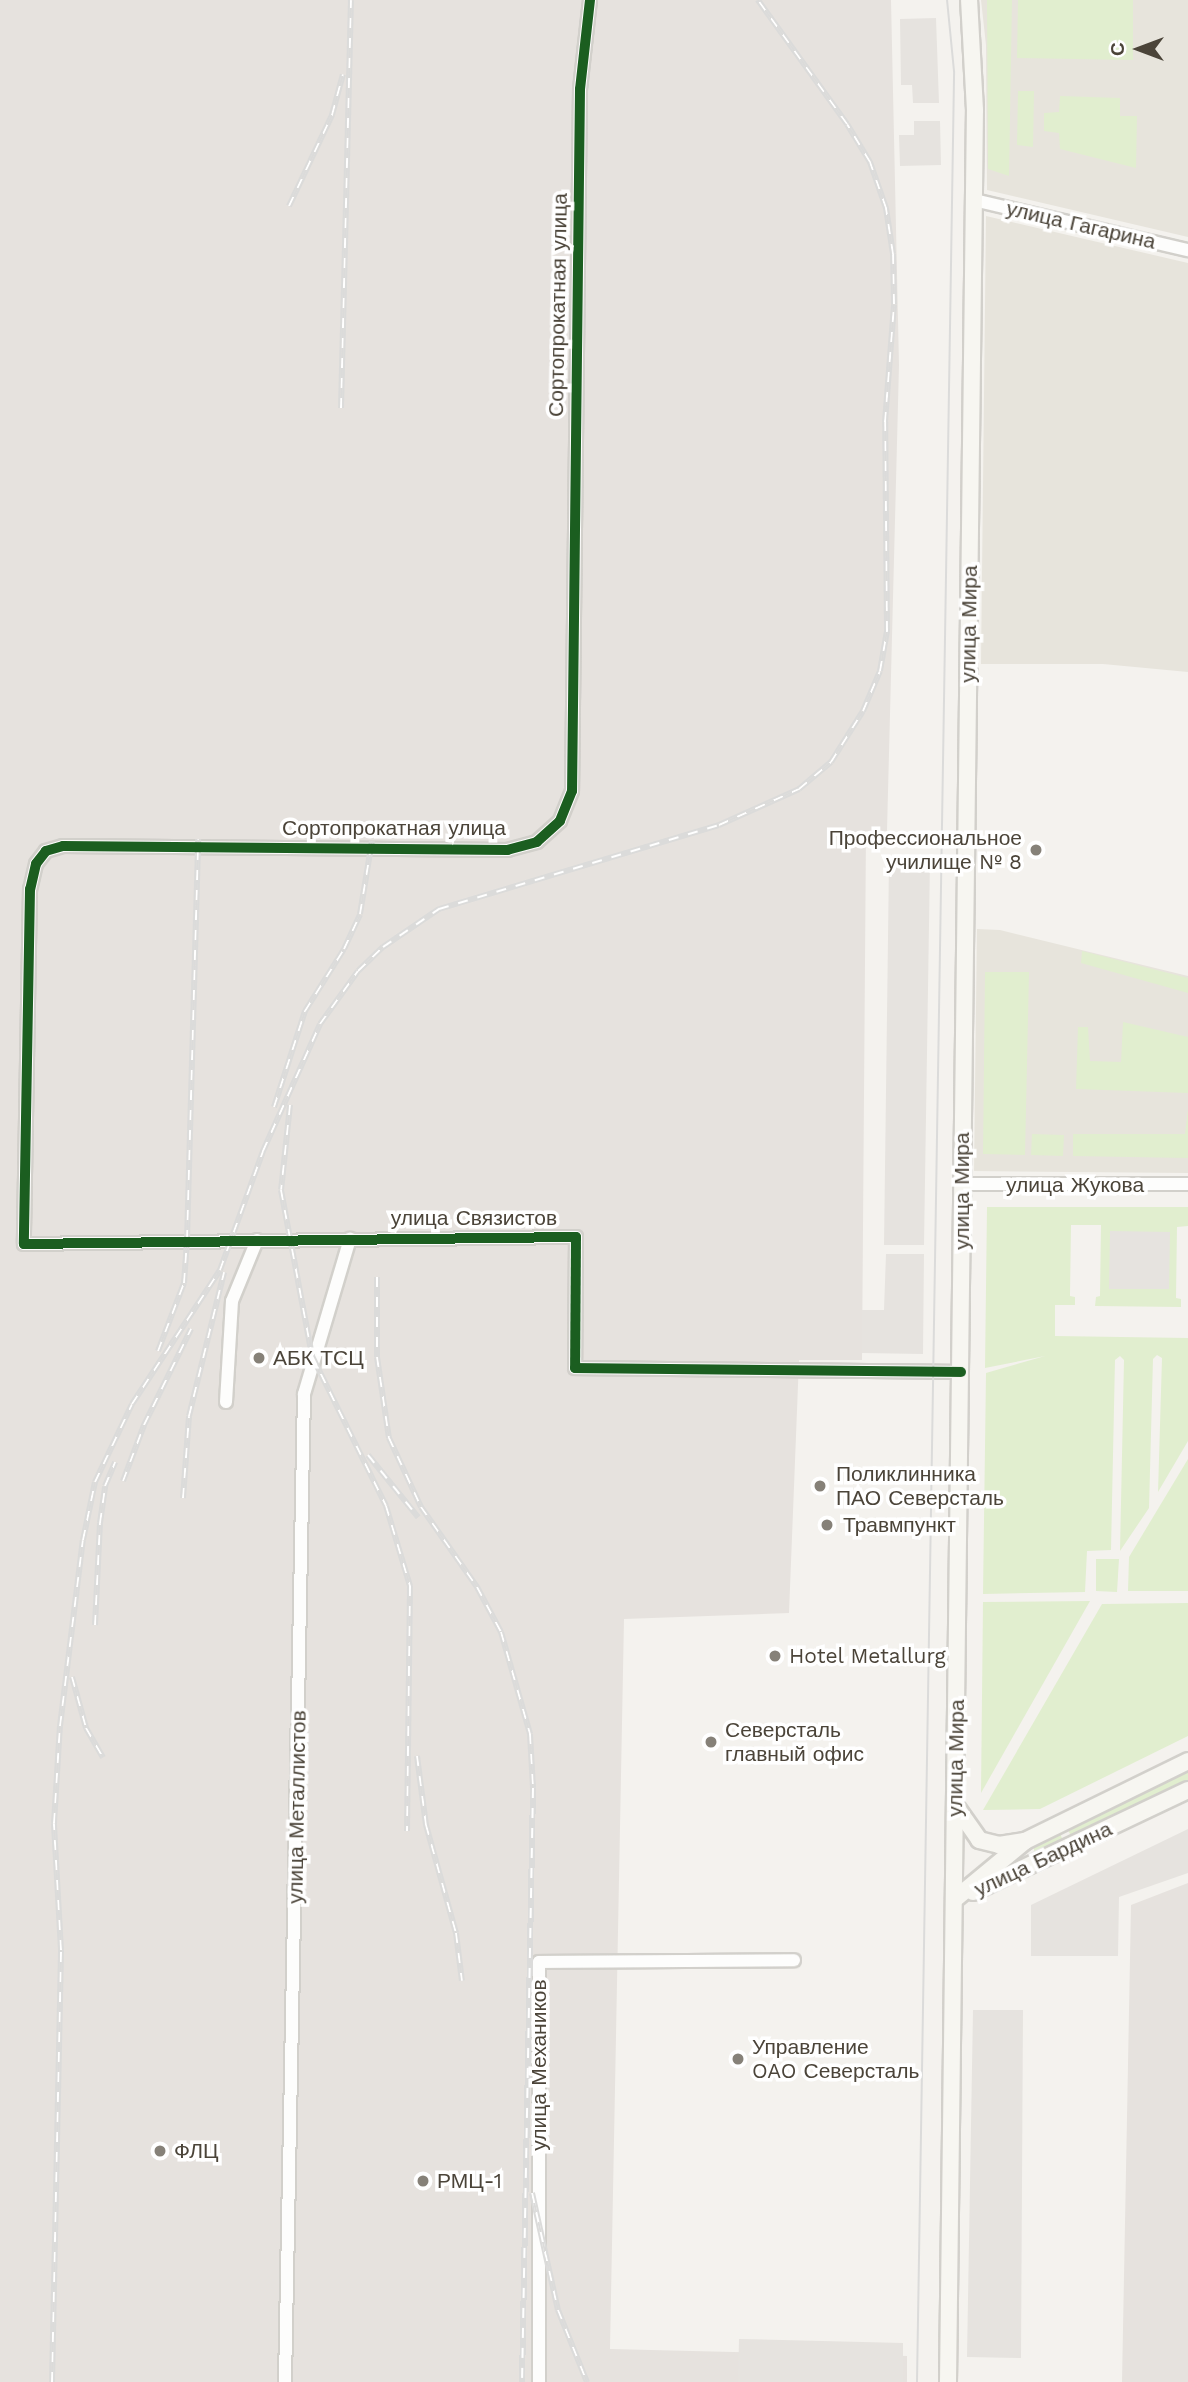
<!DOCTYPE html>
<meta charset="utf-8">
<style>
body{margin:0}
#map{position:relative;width:1188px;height:2382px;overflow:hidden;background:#f4f2ee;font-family:"Work Sans",sans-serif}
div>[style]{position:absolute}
.residential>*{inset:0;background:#e7e4dc}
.industrial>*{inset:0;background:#e6e2de}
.green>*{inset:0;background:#e1eecf}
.parking>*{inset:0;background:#e6e3df}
.roads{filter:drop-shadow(2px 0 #d2d0cb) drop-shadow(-2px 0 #d2d0cb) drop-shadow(0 2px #d2d0cb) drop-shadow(0 -2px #d2d0cb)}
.minor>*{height:12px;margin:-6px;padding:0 6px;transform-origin:6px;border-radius:6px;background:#fdfdfc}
.secondary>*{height:16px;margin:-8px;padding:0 8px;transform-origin:8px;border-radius:8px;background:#f7f6f1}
.tram>*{height:2px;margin:-1px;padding:0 1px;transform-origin:1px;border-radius:1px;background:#dbdbda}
.rail>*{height:6px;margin-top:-3px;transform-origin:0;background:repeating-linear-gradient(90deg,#fff 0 10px,#dbdbda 0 20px);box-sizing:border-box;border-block:2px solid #dbdbda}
.cycleway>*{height:10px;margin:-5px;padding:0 5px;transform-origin:5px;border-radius:5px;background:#1b5e20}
.dots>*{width:19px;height:19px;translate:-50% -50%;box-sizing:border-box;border:4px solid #fff;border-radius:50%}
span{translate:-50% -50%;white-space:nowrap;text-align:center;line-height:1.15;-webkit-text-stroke:7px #fff;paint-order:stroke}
.street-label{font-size:21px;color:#4b4439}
.poi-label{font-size:21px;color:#4b4439}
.right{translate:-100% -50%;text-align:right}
.left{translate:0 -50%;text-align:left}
.north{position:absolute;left:1104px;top:14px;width:70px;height:70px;-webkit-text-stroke:5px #fff;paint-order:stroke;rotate:270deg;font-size:19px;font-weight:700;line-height:28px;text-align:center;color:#4b4439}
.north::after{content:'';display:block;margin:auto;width:24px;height:32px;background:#4b4439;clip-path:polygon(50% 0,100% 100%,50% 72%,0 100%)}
</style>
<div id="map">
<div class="residential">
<div style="clip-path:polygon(981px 0,1188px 0,1188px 237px,987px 190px,986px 45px)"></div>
<div style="clip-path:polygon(986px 216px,1188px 263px,1188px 672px,1103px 664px,981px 664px)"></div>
<div style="clip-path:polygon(977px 929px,1000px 930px,1188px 976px,1188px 1173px,974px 1171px)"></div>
</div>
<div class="industrial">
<div style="clip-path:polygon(0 0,891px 0,899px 365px,887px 831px,866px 831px,862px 1360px,799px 1360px,789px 1613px,624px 1619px,610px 2349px,907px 2356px,907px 2382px,0 2382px)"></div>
<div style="clip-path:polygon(1188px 1883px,1188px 2382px,1122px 2382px,1131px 1905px)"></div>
</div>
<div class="green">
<div style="clip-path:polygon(987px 0,1012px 0,1009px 176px,988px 169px)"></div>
<div style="clip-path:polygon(1018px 0,1133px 0,1133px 60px,1017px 58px)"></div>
<div style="clip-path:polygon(1018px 91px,1034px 91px,1033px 147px,1017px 145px)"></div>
<div style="clip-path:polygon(1060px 96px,1120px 98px,1120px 116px,1137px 116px,1136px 168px,1060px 149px,1059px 133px,1044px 131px,1044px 113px,1059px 112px)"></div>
<div style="clip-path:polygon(1082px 951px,1188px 978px,1188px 993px,1081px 963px)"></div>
<div style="clip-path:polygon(985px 972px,1029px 972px,1025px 1155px,983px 1154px)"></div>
<div style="clip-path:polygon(1123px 1022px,1188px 1037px,1188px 1093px,1076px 1089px,1078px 1027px,1088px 1027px,1090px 1061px,1121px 1062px)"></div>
<div style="clip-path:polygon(1188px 1109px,1188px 1158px,1073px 1156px,1073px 1134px,1185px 1134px)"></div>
<div style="clip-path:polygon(1032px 1134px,1064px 1135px,1063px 1156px,1031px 1155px)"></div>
<div style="clip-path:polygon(987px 1207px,1188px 1207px,1188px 1226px,1177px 1227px,1176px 1298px,1181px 1299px,1181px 1307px,1095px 1306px,1096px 1297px,1100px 1296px,1101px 1225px,1071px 1225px,1070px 1296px,1075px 1297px,1075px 1305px,1055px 1305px,1055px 1336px,1188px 1338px,1188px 1441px,1158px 1492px,1162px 1358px,1157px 1355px,1153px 1359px,1149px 1508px,1120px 1551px,1124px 1360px,1120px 1356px,1115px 1360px,1111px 1550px,1087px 1551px,1085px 1592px,983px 1594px,986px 1373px,1045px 1356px,985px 1368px)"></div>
<div style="clip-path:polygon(1188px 1459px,1188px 1591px,1128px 1591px,1129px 1557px)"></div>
<div style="clip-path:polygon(1096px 1559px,1119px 1559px,1117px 1592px,1096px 1591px)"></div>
<div style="clip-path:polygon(1090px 1601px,981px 1793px,983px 1602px)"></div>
<div style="clip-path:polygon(1188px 1603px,1188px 1736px,1040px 1809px,983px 1810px,1102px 1604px)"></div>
<div style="clip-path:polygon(1188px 1771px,1188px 1782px,1073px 1840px,1068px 1830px)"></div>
<div style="clip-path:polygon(1060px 1834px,1065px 1844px,1039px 1856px,1034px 1854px,1034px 1848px)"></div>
</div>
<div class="parking">
<div style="clip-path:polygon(936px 18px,939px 103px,913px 103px,912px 85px,901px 85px,900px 19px)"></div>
<div style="clip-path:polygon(914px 121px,940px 121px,941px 165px,900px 166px,899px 135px,914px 135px)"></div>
<div style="clip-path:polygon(930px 860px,924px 1245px,884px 1245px,889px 861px)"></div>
<div style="clip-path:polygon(1110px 1231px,1170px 1232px,1169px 1289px,1109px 1289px)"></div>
<div style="clip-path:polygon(886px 1254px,924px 1254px,923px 1354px,862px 1353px,862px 1310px,884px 1310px)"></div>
<div style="clip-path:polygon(1188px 1829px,1188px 1873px,1119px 1897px,1118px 1956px,1031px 1956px,1031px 1905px)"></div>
<div style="clip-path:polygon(973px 2010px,1023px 2010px,1021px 2358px,967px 2357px)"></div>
<div style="clip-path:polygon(739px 2339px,903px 2343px,903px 2382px,738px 2382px)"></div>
</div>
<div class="roads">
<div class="minor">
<div style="left:590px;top:0;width:90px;rotate:96.4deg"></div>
<div style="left:580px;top:89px;width:702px;rotate:90.65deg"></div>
<div style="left:572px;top:791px;width:32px;rotate:112deg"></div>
<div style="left:560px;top:821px;width:31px;rotate:138deg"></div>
<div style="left:537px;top:842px;width:30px;rotate:165deg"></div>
<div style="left:508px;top:850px;width:445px;rotate:-179.5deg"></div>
<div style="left:63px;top:846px;width:18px;rotate:164deg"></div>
<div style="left:46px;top:851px;width:16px;rotate:128deg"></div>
<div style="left:36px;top:864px;width:26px;rotate:103deg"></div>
<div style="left:30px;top:889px;width:355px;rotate:91deg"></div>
<div style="left:24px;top:1244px;width:552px;rotate:-0.73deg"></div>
<div style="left:576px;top:1237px;width:131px;rotate:90.4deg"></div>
<div style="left:575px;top:1368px;width:386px;rotate:0.6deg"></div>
<div style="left:974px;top:200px;width:220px;rotate:13.2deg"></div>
<div style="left:961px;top:1184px;width:227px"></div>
<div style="left:226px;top:1402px;width:101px;rotate:-86.6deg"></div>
<div style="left:232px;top:1301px;width:66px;rotate:-67.7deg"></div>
<div style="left:285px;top:2382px;width:988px;rotate:-88.9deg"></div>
<div style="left:304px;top:1394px;width:162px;rotate:-73.5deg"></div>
<div style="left:539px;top:2382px;width:420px;rotate:-90deg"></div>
<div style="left:539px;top:1962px;width:255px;rotate:-0.4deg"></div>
</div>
<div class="secondary">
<div style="left:957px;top:1808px;width:39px;rotate:55deg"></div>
<div style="left:979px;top:1840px;width:21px;rotate:14deg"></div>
<div style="left:999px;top:1845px;width:26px;rotate:-9deg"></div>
<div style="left:973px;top:1892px;width:238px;rotate:-25.4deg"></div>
<div style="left:955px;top:1899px;width:91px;rotate:-39.6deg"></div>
<div style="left:1025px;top:1841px;width:182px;rotate:-26.1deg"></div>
<div style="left:948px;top:2382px;width:2272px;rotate:-89.32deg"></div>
<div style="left:975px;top:110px;width:110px;rotate:-93.1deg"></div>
</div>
</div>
<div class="tram">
<div style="left:917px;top:2382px;width:2311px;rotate:-89.08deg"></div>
<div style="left:954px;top:71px;width:71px;rotate:-95.6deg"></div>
</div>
<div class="rail">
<div style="left:289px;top:206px;width:101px;rotate:-64.7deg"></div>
<div style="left:332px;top:115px;width:42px;rotate:-75deg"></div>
<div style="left:341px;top:408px;width:408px;rotate:-88.6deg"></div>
<div style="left:290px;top:1105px;width:85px;rotate:96deg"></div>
<div style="left:281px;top:1190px;width:169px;rotate:79.4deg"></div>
<div style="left:312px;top:1356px;width:167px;rotate:63.7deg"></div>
<div style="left:386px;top:1506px;width:84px;rotate:73.3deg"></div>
<div style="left:410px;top:1586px;width:245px;rotate:90.7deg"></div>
<div style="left:274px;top:1107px;width:101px;rotate:-72.1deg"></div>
<div style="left:305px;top:1011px;width:73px;rotate:-57.8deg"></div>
<div style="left:344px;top:949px;width:38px;rotate:-65deg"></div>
<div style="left:360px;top:914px;width:74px;rotate:-80.7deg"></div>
<div style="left:377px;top:1277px;width:80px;rotate:90deg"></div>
<div style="left:377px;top:1357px;width:82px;rotate:81.6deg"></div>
<div style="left:389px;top:1438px;width:76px;rotate:65.1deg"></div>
<div style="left:421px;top:1507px;width:98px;rotate:55deg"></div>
<div style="left:477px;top:1587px;width:51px;rotate:61.9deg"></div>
<div style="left:501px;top:1632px;width:106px;rotate:74.1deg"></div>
<div style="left:530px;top:1734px;width:54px;rotate:86.8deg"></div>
<div style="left:533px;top:1788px;width:594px;rotate:91.06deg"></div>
<div style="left:158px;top:1351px;width:73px;rotate:-69.1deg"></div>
<div style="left:184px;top:1283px;width:43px;rotate:-86deg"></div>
<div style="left:187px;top:1240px;width:401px;rotate:-88.4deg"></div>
<div style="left:368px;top:1455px;width:80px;rotate:51.1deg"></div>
<div style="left:123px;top:1481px;width:60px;rotate:-69.4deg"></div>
<div style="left:144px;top:1425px;width:107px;rotate:-63.9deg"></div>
<div style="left:183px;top:1498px;width:82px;rotate:-85.8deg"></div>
<div style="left:189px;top:1416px;width:148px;rotate:-76.3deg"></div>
<div style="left:95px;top:1625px;width:102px;rotate:-87.2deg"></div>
<div style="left:100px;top:1523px;width:37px;rotate:-82deg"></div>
<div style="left:105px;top:1486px;width:26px;rotate:-67deg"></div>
<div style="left:72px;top:1677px;width:53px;rotate:74.6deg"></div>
<div style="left:86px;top:1728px;width:34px;rotate:60deg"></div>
<div style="left:417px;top:1756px;width:70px;rotate:82.6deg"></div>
<div style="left:426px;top:1825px;width:112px;rotate:74.5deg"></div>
<div style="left:456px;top:1933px;width:48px;rotate:82.9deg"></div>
<div style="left:532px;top:2193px;width:120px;rotate:77.5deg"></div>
<div style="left:558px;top:2310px;width:78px;rotate:68.1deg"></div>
<div style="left:52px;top:2382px;width:432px;rotate:-88.8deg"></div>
<div style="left:61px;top:1950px;width:127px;rotate:-93.2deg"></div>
<div style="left:54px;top:1823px;width:97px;rotate:-86.5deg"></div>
<div style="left:60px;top:1726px;width:187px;rotate:-83deg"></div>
<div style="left:83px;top:1540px;width:59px;rotate:-78.3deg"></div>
<div style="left:95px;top:1482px;width:86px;rotate:-64.6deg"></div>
<div style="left:132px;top:1404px;width:160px;rotate:-56.7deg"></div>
<div style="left:220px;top:1270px;width:127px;rotate:-70.1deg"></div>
<div style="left:263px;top:1151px;width:139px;rotate:-65.8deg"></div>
<div style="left:320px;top:1024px;width:65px;rotate:-54.4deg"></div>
<div style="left:358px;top:971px;width:35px;rotate:-44deg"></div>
<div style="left:383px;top:947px;width:68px;rotate:-34.2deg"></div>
<div style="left:439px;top:909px;width:292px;rotate:-16.7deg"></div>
<div style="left:719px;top:825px;width:88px;rotate:-24.2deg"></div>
<div style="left:799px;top:789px;width:42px;rotate:-40.2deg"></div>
<div style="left:831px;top:762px;width:60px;rotate:-57.9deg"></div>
<div style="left:863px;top:711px;width:43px;rotate:-67deg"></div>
<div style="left:880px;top:671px;width:41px;rotate:-80.1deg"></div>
<div style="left:887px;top:631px;width:209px;rotate:-90.5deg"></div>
<div style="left:885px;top:422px;width:118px;rotate:-85.6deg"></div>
<div style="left:894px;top:304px;width:50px;rotate:-91.1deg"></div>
<div style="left:893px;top:254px;width:47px;rotate:-98.7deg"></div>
<div style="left:886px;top:208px;width:49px;rotate:-109.2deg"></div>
<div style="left:870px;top:162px;width:44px;rotate:-121.2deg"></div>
<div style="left:847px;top:124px;width:153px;rotate:-125.7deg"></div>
</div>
<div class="cycleway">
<div style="left:590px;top:0;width:90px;rotate:96.4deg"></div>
<div style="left:580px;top:89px;width:702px;rotate:90.65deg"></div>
<div style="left:572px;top:791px;width:32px;rotate:112deg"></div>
<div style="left:560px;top:821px;width:31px;rotate:138deg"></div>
<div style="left:537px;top:842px;width:30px;rotate:165deg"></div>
<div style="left:508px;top:850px;width:445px;rotate:-179.5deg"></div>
<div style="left:63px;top:846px;width:18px;rotate:164deg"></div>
<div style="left:46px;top:851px;width:16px;rotate:128deg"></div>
<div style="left:36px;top:864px;width:26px;rotate:103deg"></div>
<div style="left:30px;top:889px;width:355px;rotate:91deg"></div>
<div style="left:24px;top:1244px;width:552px;rotate:-0.73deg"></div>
<div style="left:576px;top:1237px;width:131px;rotate:90.4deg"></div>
<div style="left:575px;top:1368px;width:386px;rotate:0.6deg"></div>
</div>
<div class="dots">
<div style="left:1036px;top:850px;background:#868178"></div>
<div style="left:259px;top:1358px;background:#868178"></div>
<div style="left:820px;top:1486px;background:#868178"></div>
<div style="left:827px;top:1525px;background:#868178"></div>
<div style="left:775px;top:1656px;background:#868178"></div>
<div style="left:711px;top:1742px;background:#868178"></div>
<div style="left:738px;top:2059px;background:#868178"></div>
<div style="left:160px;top:2151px;background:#868178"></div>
<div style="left:423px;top:2181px;background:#868178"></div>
</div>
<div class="street-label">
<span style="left:1081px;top:225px;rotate:13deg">улица Гагарина</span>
<span style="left:558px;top:305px;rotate:-89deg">Сортопрокатная улица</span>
<span style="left:969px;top:624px;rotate:-89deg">улица Мира</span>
<span style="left:394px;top:828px">Сортопрокатная улица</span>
<span style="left:1075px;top:1185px">улица Жукова</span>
<span style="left:962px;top:1191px;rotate:-90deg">улица Мира</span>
<span style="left:474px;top:1218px">улица Связистов</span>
<span style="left:956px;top:1758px;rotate:-89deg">улица Мира</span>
<span style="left:297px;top:1807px;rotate:-89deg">улица Металлистов</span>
<span style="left:1043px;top:1859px;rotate:-25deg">улица Бардина</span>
<span style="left:539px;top:2065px;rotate:-90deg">улица Механиков</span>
</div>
<div class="poi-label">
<span class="right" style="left:1022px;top:850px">Профессиональное<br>училище № 8</span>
<span class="left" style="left:273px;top:1358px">АБК ТСЦ</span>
<span class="left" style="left:836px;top:1486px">Поликлинника<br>ПАО Северсталь</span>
<span class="left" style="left:843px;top:1525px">Травмпункт</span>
<span class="left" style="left:789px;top:1656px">Hotel Metallurg</span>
<span class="left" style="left:725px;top:1742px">Северсталь<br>главный офис</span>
<span class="left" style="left:752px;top:2059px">Управление<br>OAO Северсталь</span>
<span class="left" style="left:174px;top:2151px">ФЛЦ</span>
<span class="left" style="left:437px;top:2181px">РМЦ-1</span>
</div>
<div class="north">С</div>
</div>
